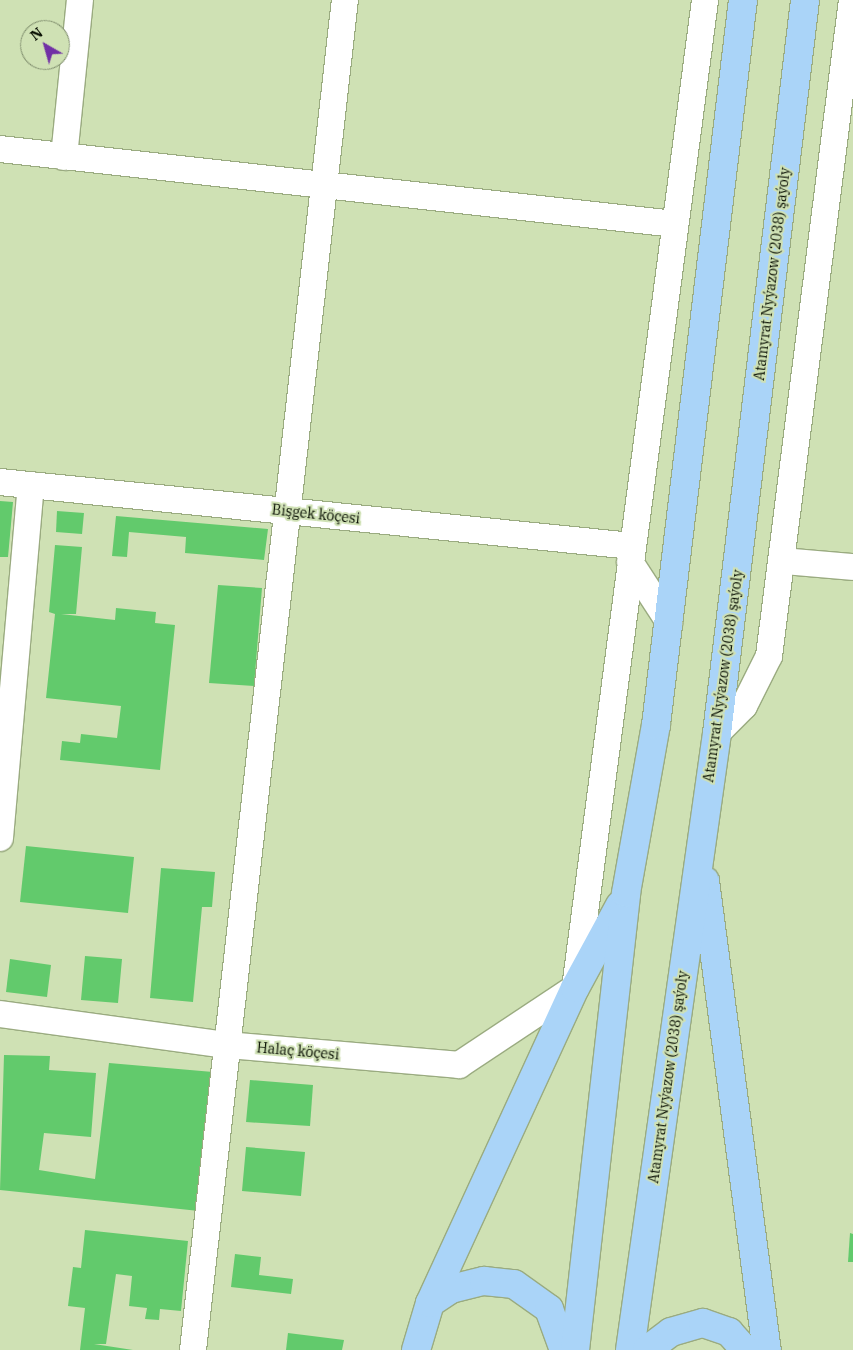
<!DOCTYPE html>
<meta charset="utf-8">
<style>
body{margin:0}
#map{position:relative;width:853px;height:1350px;overflow:hidden;background:#cfe1b4;font-family:"IBM Plex Serif",serif}
div>[style]{position:absolute}
.building>*{inset:0;background:#62ca6c}
.roads{filter:drop-shadow(1px 0 #9aab80) drop-shadow(-1px 0 #9aab80) drop-shadow(0 1px #9aab80) drop-shadow(0 -1px #9aab80)}
.minor>*{height:26px;margin:-13px;padding:0 13px;transform-origin:13px;border-radius:13px;background:#fff}
.major>*{height:28px;margin:-14px;padding:0 14px;transform-origin:14px;border-radius:14px;background:#aad4f8}
span{translate:-50% -50%;white-space:nowrap;text-align:center;line-height:1.15;-webkit-text-stroke:4px #cfe1b4;paint-order:stroke}
.street-label{font-size:14px;color:#080e02}
.north{position:absolute;left:20px;top:20px;width:50px;height:50px;box-sizing:border-box;background:#cfe1b4;border:1px solid #7f8d6d;border-radius:50%;rotate:322deg;font-size:14px;font-weight:700;line-height:20px;text-align:center;color:#080e02}
.north::after{content:'';display:block;margin:auto;width:18px;height:22px;background:#7130a5;clip-path:polygon(50% 0,100% 100%,50% 72%,0 100%)}
</style>
<div id="map">
<div class="building">
<div style="clip-path:polygon(0 501px,13px 502px,8px 557px,0 557px)"></div>
<div style="clip-path:polygon(57px 511px,84px 513px,82px 534px,56px 532px)"></div>
<div style="clip-path:polygon(116px 516px,268px 529px,264px 560px,185px 553px,186px 537px,129px 532px,127px 557px,112px 556px)"></div>
<div style="clip-path:polygon(55px 545px,82px 547px,76px 614px,61px 614px,115px 620px,116px 608px,156px 612px,155px 623px,175px 625px,160px 770px,60px 760px,62px 741px,80px 743px,81px 734px,117px 738px,121px 706px,46px 698px,55px 614px,49px 612px)"></div>
<div style="clip-path:polygon(218px 585px,262px 588px,254px 686px,209px 683px)"></div>
<div style="clip-path:polygon(26px 846px,134px 857px,128px 913px,20px 902px)"></div>
<div style="clip-path:polygon(161px 868px,215px 872px,212px 907px,202px 907px,193px 1002px,150px 998px)"></div>
<div style="clip-path:polygon(85px 956px,122px 959px,118px 1003px,81px 1000px)"></div>
<div style="clip-path:polygon(10px 959px,51px 965px,47px 997px,6px 992px)"></div>
<div style="clip-path:polygon(4px 1055px,50px 1056px,49px 1070px,96px 1073px,91px 1137px,44px 1133px,39px 1170px,95px 1179px,109px 1063px,213px 1072px,199px 1211px,0 1190px)"></div>
<div style="clip-path:polygon(250px 1080px,313px 1085px,310px 1126px,246px 1122px)"></div>
<div style="clip-path:polygon(246px 1147px,305px 1152px,301px 1196px,242px 1191px)"></div>
<div style="clip-path:polygon(85px 1230px,188px 1241px,181px 1311px,160px 1309px,159px 1320px,145px 1319px,147px 1308px,129px 1306px,132px 1276px,116px 1274px,106px 1344px,94px 1344px,133px 1350px,80px 1350px,85px 1308px,68px 1306px,73px 1267px,81px 1268px)"></div>
<div style="clip-path:polygon(850px 1233px,853px 1234px,853px 1262px,848px 1262px)"></div>
<div style="clip-path:polygon(235px 1254px,261px 1257px,259px 1275px,293px 1279px,291px 1294px,231px 1287px)"></div>
<div style="clip-path:polygon(288px 1333px,344px 1340px,342px 1350px,286px 1350px)"></div>
</div>
<div class="roads">
<div class="minor">
<div style="left:0;top:149px;width:679px;rotate:6.34deg"></div>
<div style="left:64px;top:157px;width:158px;rotate:-84.2deg"></div>
<div style="left:0;top:482px;width:635px;rotate:5.78deg"></div>
<div style="left:783px;top:561px;width:70px;rotate:4.9deg"></div>
<div style="left:630px;top:562px;width:72px;rotate:57deg"></div>
<div style="left:717px;top:733px;width:38px;rotate:-45deg"></div>
<div style="left:744px;top:706px;width:56px;rotate:-63.4deg"></div>
<div style="left:769px;top:656px;width:661px;rotate:-82.79deg"></div>
<div style="left:0;top:838px;width:354px;rotate:-85deg"></div>
<div style="left:0;top:1014px;width:229px;rotate:7.8deg"></div>
<div style="left:227px;top:1045px;width:233px;rotate:4.9deg"></div>
<div style="left:459px;top:1065px;width:139px;rotate:-33.6deg"></div>
<div style="left:575px;top:988px;width:997px;rotate:-82.5deg"></div>
<div style="left:193px;top:1350px;width:1359px;rotate:-83.58deg"></div>
</div>
<div class="major">
<div style="left:705px;top:881px;width:473px;rotate:82.5deg"></div>
<div style="left:430px;top:1303px;width:25px;rotate:-34deg"></div>
<div style="left:451px;top:1289px;width:34px;rotate:-14deg"></div>
<div style="left:484px;top:1281px;width:30px;rotate:6deg"></div>
<div style="left:514px;top:1284px;width:43px;rotate:35.5deg"></div>
<div style="left:549px;top:1309px;width:44px;rotate:69.9deg"></div>
<div style="left:416px;top:1350px;width:49px;rotate:-73.4deg"></div>
<div style="left:430px;top:1303px;width:347px;rotate:-65.3deg"></div>
<div style="left:575px;top:988px;width:94px;rotate:-61.5deg"></div>
<div style="left:575px;top:1350px;width:460px;rotate:-83.6deg"></div>
<div style="left:626px;top:893px;width:171px;rotate:-79.9deg"></div>
<div style="left:656px;top:725px;width:730px;rotate:-83.16deg"></div>
<div style="left:630px;top:1350px;width:623px;rotate:-81.97deg"></div>
<div style="left:717px;top:733px;width:738px;rotate:-83.15deg"></div>
<div style="left:647px;top:1350px;width:30px;rotate:-37deg"></div>
<div style="left:671px;top:1332px;width:33px;rotate:-16deg"></div>
<div style="left:703px;top:1323px;width:28px;rotate:19deg"></div>
<div style="left:729px;top:1332px;width:24px;rotate:48deg"></div>
</div>
</div>
<div class="street-label">
<span style="left:772px;top:274px;rotate:-83deg">Atamyrat Nyýazow (2038) şaýoly</span>
<span style="left:316px;top:514px;rotate:6deg">Bişgek köçesi</span>
<span style="left:723px;top:676px;rotate:-82deg">Atamyrat Nyýazow (2038) şaýoly</span>
<span style="left:298px;top:1051px;rotate:5deg">Halaç köçesi</span>
<span style="left:668px;top:1077px;rotate:-82deg">Atamyrat Nyýazow (2038) şaýoly</span>
</div>
<div class="north">N</div>
</div>
